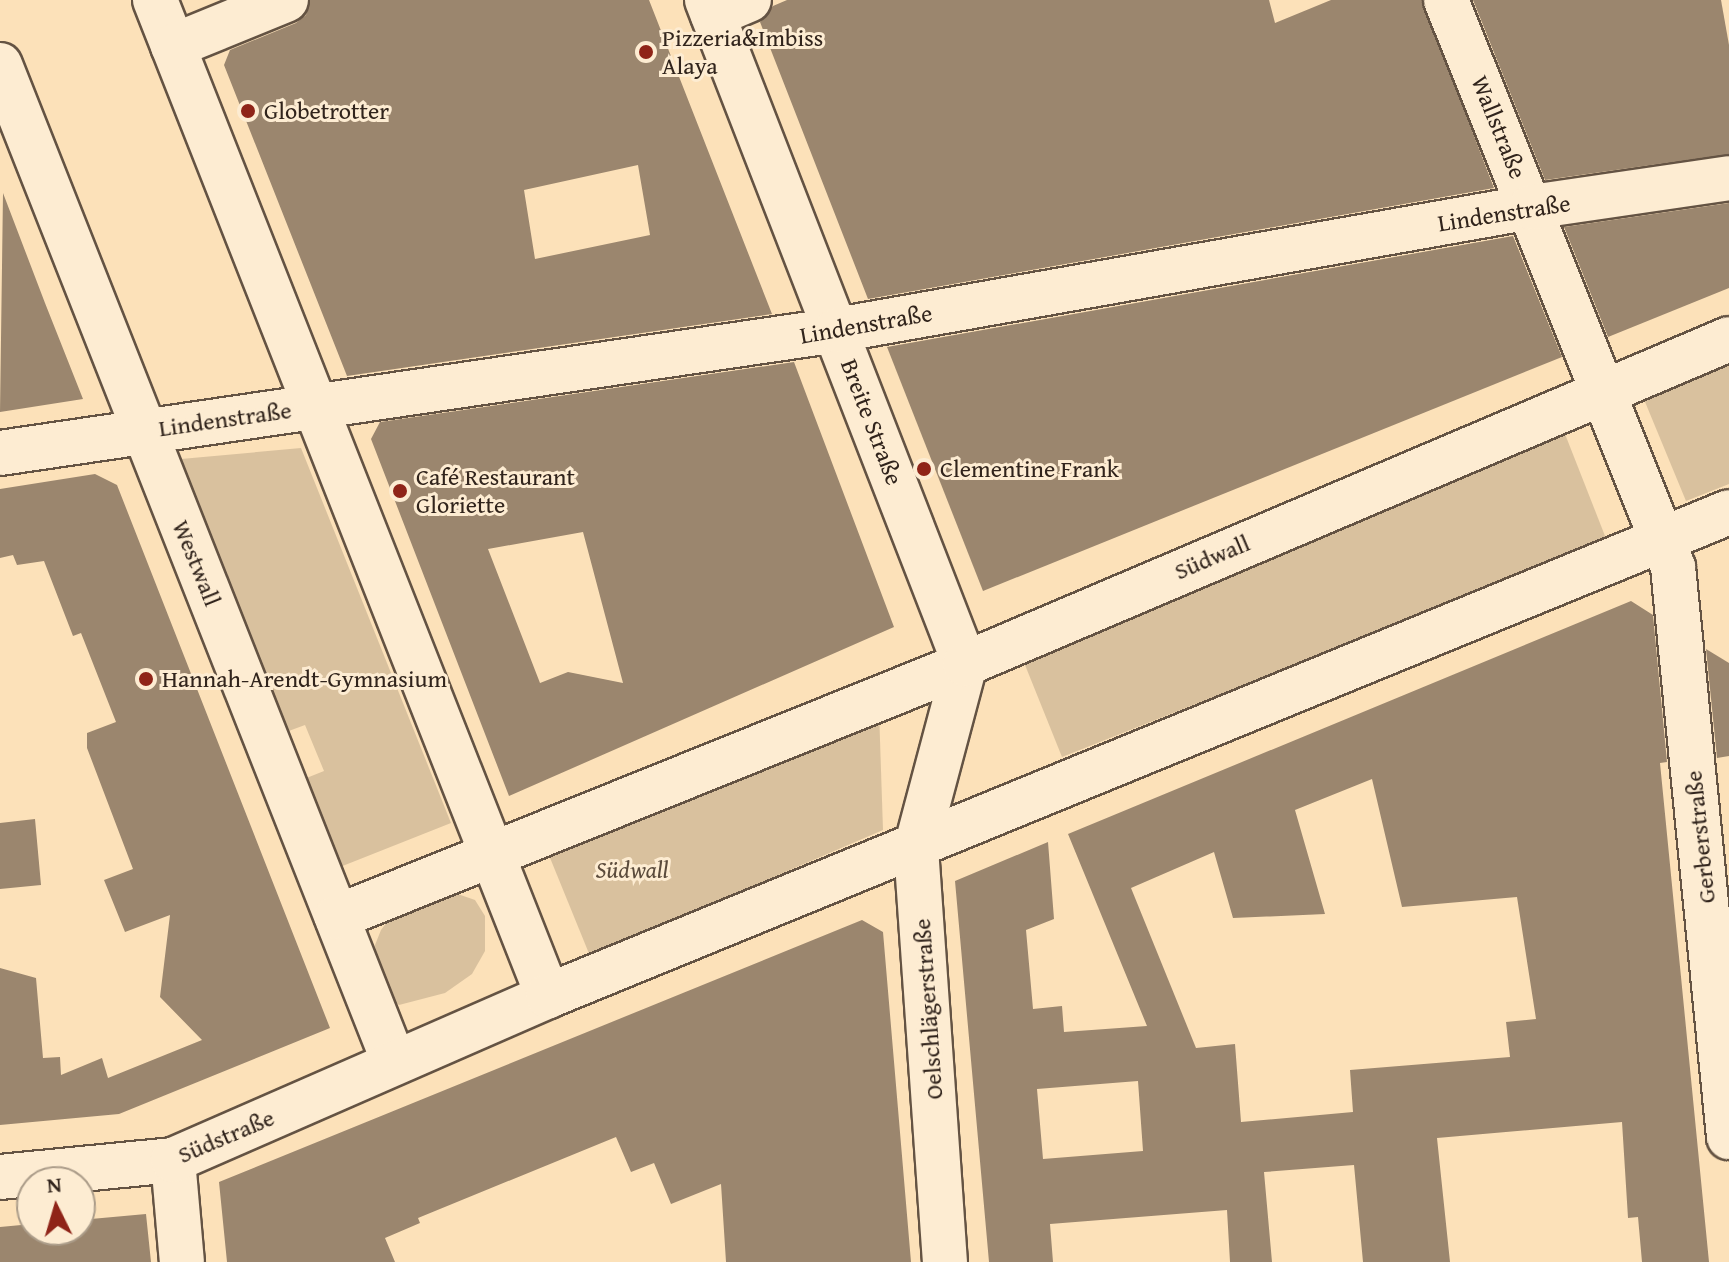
<!DOCTYPE html>
<meta charset="utf-8">
<style>
body{margin:0}
#map{position:relative;width:1729px;height:1262px;overflow:hidden;background:#fce1b9;font-family:"Gentium Book Plus",serif}
div>[style]{position:absolute}
.green>*{inset:0;background:#d9c19e}
.building>*{inset:0;background:#9b866e}
.roads{filter:drop-shadow(2px 0 #645343) drop-shadow(-2px 0 #645343) drop-shadow(0 2px #645343) drop-shadow(0 -2px #645343)}
.minor>*{height:44px;margin:-22px;padding:0 22px;transform-origin:22px;border-radius:22px;background:#fdecd2}
.dots>*{width:22px;height:22px;translate:-50% -50%;box-sizing:border-box;border:4px solid #fdecd2;border-radius:50%}
span{translate:-50% -50%;white-space:nowrap;text-align:center;line-height:1.15;-webkit-text-stroke:6px #fdecd2;paint-order:stroke}
.poi-label{font-size:24px;color:#31241c}
.left{translate:0 -50%;text-align:left}
.street-label{font-size:24px;color:#31241c}
.park-label{font-size:24px;color:#5b4b3c;font-style:italic}
.north{position:absolute;left:16px;top:1166px;width:80px;height:80px;box-sizing:border-box;background:#fdecd2;border:2px solid #ab9c89;border-radius:50%;rotate:355deg;font-size:22px;font-weight:700;line-height:32px;text-align:center;color:#31241c}
.north::after{content:'';display:block;margin:auto;width:28px;height:36px;background:#8f2418;clip-path:polygon(50% 0,100% 100%,50% 72%,0 100%)}
</style>
<div id="map">
<div class="green">
<div style="clip-path:polygon(1729px 362px,1729px 484px,1686px 501px,1643px 397px)"></div>
<div style="clip-path:polygon(1565px 434px,1607px 541px,1062px 757px,1019px 650px)"></div>
<div style="clip-path:polygon(301px 448px,451px 823px,340px 867px,304px 779px,324px 771px,305px 725px,286px 732px,179px 466px,181px 459px)"></div>
<div style="clip-path:polygon(879px 710px,883px 830px,590px 956px,546px 848px)"></div>
<div style="clip-path:polygon(449px 891px,475px 900px,485px 916px,485px 951px,472px 974px,445px 993px,399px 1005px,388px 997px,377px 964px,375px 945px,381px 930px,390px 918px)"></div>
</div>
<div class="building">
<div style="clip-path:polygon(evenodd,310px 0,649px 0,772px 314px,347px 376px,224px 65px,230px 50px,296px 23px,306px 15px,310px 0,638px 165px,650px 235px,535px 259px,524px 190px,638px 165px)"></div>
<div style="clip-path:polygon(787px 0,1269px 0,1275px 23px,1331px 0,1422px 0,1494px 188px,868px 299px,760px 22px,773px 6px)"></div>
<div style="clip-path:polygon(1473px 0,1721px 0,1729px 45px,1729px 154px,1545px 180px)"></div>
<div style="clip-path:polygon(3px 193px,45px 303px,83px 399px,0 412px)"></div>
<div style="clip-path:polygon(1729px 203px,1729px 288px,1608px 337px,1564px 227px)"></div>
<div style="clip-path:polygon(1513px 236px,1562px 357px,983px 591px,887px 347px)"></div>
<div style="clip-path:polygon(evenodd,794px 362px,894px 627px,509px 796px,371px 439px,380px 422px,794px 362px,583px 532px,623px 683px,568px 672px,540px 683px,488px 549px,583px 532px)"></div>
<div style="clip-path:polygon(95px 474px,117px 485px,330px 1028px,119px 1114px,0 1125px,0 968px,36px 978px,43px 1058px,60px 1057px,61px 1075px,102px 1058px,108px 1078px,202px 1040px,160px 997px,170px 915px,125px 932px,104px 880px,133px 869px,87px 748px,87px 733px,116px 722px,81px 633px,73px 636px,44px 561px,17px 565px,13px 555px,0 558px,0 489px)"></div>
<div style="clip-path:polygon(evenodd,1631px 601px,1653px 615px,1667px 762px,1660px 763px,1709px 1262px,1642px 1262px,1638px 1217px,1628px 1218px,1622px 1122px,1437px 1138px,1450px 1262px,1363px 1262px,1354px 1165px,1264px 1172px,1272px 1262px,1230px 1262px,1227px 1210px,1050px 1224px,1053px 1262px,989px 1262px,955px 881px,1048px 842px,1054px 919px,1026px 930px,1033px 1009px,1062px 1006px,1064px 1032px,1147px 1026px,1068px 834px,1631px 601px,1372px 779px,1402px 907px,1517px 897px,1536px 1019px,1506px 1022px,1510px 1057px,1350px 1070px,1353px 1112px,1241px 1122px,1235px 1044px,1196px 1048px,1131px 888px,1214px 852px,1233px 918px,1325px 914px,1295px 810px,1372px 779px,1631px 601px,1138px 1081px,1143px 1151px,1043px 1159px,1037px 1089px,1138px 1081px)"></div>
<div style="clip-path:polygon(1706px 649px,1729px 663px,1729px 756px,1717px 758px)"></div>
<div style="clip-path:polygon(35px 819px,41px 885px,0 889px,0 823px)"></div>
<div style="clip-path:polygon(862px 920px,883px 932px,911px 1262px,726px 1262px,721px 1184px,671px 1204px,654px 1163px,631px 1172px,616px 1137px,418px 1218px,420px 1223px,385px 1238px,395px 1262px,227px 1262px,219px 1182px)"></div>
<div style="clip-path:polygon(146px 1214px,151px 1262px,0 1262px,0 1227px,32px 1224px,32px 1230px,80px 1230px,80px 1220px)"></div>
</div>
<div class="roads">
<div class="minor">
<div style="left:155px;top:0;width:1071px;rotate:68.47deg"></div>
<div style="left:707px;top:0;width:712px;rotate:68.77deg"></div>
<div style="left:965px;top:664px;width:190px;rotate:104.9deg"></div>
<div style="left:916px;top:848px;width:415px;rotate:86deg"></div>
<div style="left:1446px;top:0;width:611px;rotate:68.18deg"></div>
<div style="left:1673px;top:567px;width:573px;rotate:84.39deg"></div>
<div style="left:713px;top:15px;width:39px;rotate:-23deg"></div>
<div style="left:173px;top:46px;width:122px;rotate:-22.2deg"></div>
<div style="left:0;top:65px;width:1072px;rotate:68.44deg"></div>
<div style="left:0;top:453px;width:846px;rotate:-8.36deg"></div>
<div style="left:837px;top:330px;width:705px;rotate:-10.05deg"></div>
<div style="left:1531px;top:207px;width:200px;rotate:-8.3deg"></div>
<div style="left:337px;top:917px;width:677px;rotate:-21.94deg"></div>
<div style="left:965px;top:664px;width:830px;rotate:-23.04deg"></div>
<div style="left:173px;top:1160px;width:102px;rotate:85deg"></div>
<div style="left:0;top:1177px;width:174px;rotate:-5.6deg"></div>
<div style="left:173px;top:1160px;width:409px;rotate:-23.6deg"></div>
<div style="left:548px;top:996px;width:1276px;rotate:-22.28deg"></div>
</div>
</div>
<div class="dots">
<div style="left:646px;top:52px;background:#8f2418"></div>
<div style="left:248px;top:111px;background:#8f2418"></div>
<div style="left:924px;top:469px;background:#8f2418"></div>
<div style="left:400px;top:491px;background:#8f2418"></div>
<div style="left:146px;top:679px;background:#8f2418"></div>
</div>
<div class="poi-label">
<span class="left" style="left:662px;top:52px">Pizzeria&amp;Imbiss<br>Alaya</span>
<span class="left" style="left:264px;top:111px">Globetrotter</span>
<span class="left" style="left:940px;top:469px">Clementine Frank</span>
<span class="left" style="left:416px;top:491px">Café Restaurant<br>Gloriette</span>
<span class="left" style="left:162px;top:679px">Hannah-Arendt-Gymnasium</span>
</div>
<div class="street-label">
<span style="left:1499px;top:127px;rotate:68deg">Wallstraße</span>
<span style="left:1504px;top:213px;rotate:-9deg">Lindenstraße</span>
<span style="left:866px;top:324px;rotate:-10deg">Lindenstraße</span>
<span style="left:225px;top:419px;rotate:-8deg">Lindenstraße</span>
<span style="left:872px;top:422px;rotate:69deg">Breite Straße</span>
<span style="left:1212px;top:557px;rotate:-23deg">Südwall</span>
<span style="left:197px;top:563px;rotate:68deg">Westwall</span>
<span style="left:1700px;top:837px;rotate:-96deg">Gerberstraße</span>
<span style="left:928px;top:1009px;rotate:-94deg">Oelschlägerstraße</span>
<span style="left:226px;top:1136px;rotate:-23deg">Südstraße</span>
</div>
<div class="park-label">
<span style="left:632px;top:870px">Südwall</span>
</div>
<div class="north">N</div>
</div>
